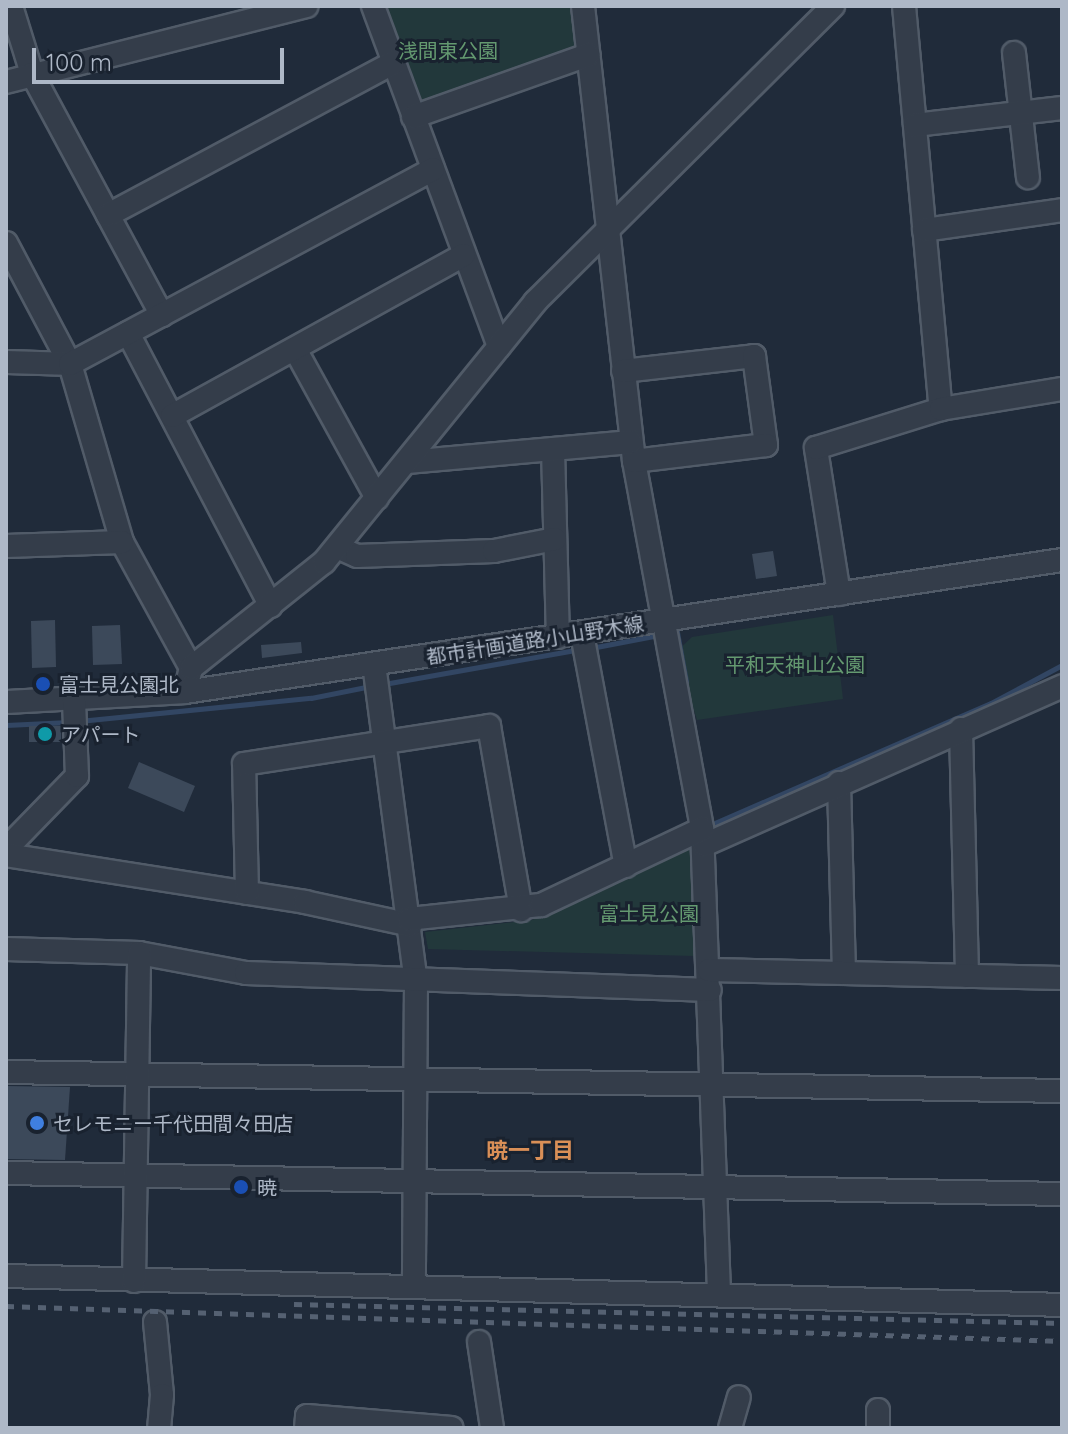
<!DOCTYPE html>
<meta charset="utf-8">
<style>
body{margin:0}
#map{position:relative;width:1068px;height:1434px;overflow:hidden;background:#202b3a;font-family:Quicksand,"Noto Sans JP",sans-serif}
div>[style]{position:absolute}
.green>*{inset:0;background:#22383b}
.stream>*{height:5px;margin:-2.5px;padding:0 2.5px;transform-origin:2.5px;border-radius:2.5px;background:#324663}
.building>*{inset:0;background:#3c495a}
.roads{filter:drop-shadow(2px 0 #515b68) drop-shadow(-2px 0 #515b68) drop-shadow(0 2px #515b68) drop-shadow(0 -2px #515b68)}
.minor>*{height:22px;margin:-11px;padding:0 11px;transform-origin:11px;border-radius:11px;background:#343d4a}
.rail>*{height:5px;margin-top:-2.5px;transform-origin:0;background:repeating-linear-gradient(90deg,#556172 0 8px,transparent 0 16px)}
.dots>*{width:22px;height:22px;translate:-50% -50%;box-sizing:border-box;border:4px solid #19222f;border-radius:50%}
span{translate:-50% -50%;white-space:nowrap;text-align:center;line-height:1.15;-webkit-text-stroke:6px #19222f;paint-order:stroke}
.park-label{font-size:20px;color:#649970}
.street-label{font-size:20px;color:#aeb8c7}
.poi-label{font-size:20px;color:#aeb8c7}
.left{translate:0 -50%;text-align:left}
.neighbourhood-label{font-size:22px;color:#d98f57;font-weight:700}
.frame{position:absolute;inset:0;border:8px solid #aeb8c7;pointer-events:none}
.scale{position:absolute;left:32px;top:48px;width:252px;height:36px;box-sizing:border-box;border:4px solid #aeb8c7;border-top:0;padding-left:10px;font-size:24px;line-height:28px;white-space:nowrap;color:#aeb8c7;-webkit-text-stroke:6px #19222f;paint-order:stroke}
</style>
<div id="map">
<div class="green">
<div style="clip-path:polygon(384px 6px,575px 6px,578px 49px,423px 108px)"></div>
<div style="clip-path:polygon(833px 615px,843px 699px,697px 720px,676px 652px,692px 637px)"></div>
<div style="clip-path:polygon(690px 849px,694px 956px,428px 949px,425px 932px,532px 920px)"></div>
</div>
<div class="stream">
<div style="left:673px;top:632px;width:4px"></div>
<div style="left:677px;top:632px;width:50px;rotate:79.6deg"></div>
<div style="left:591px;top:648px;width:69px;rotate:-10.8deg"></div>
<div style="left:384px;top:684px;width:200px;rotate:-10.1deg"></div>
<div style="left:79px;top:721px;width:233px;rotate:-5.7deg"></div>
<div style="left:311px;top:698px;width:61px;rotate:-11.3deg"></div>
<div style="left:6px;top:725px;width:63px;rotate:-2.7deg"></div>
<div style="left:710px;top:821px;width:4px;rotate:90deg"></div>
<div style="left:710px;top:825px;width:306px;rotate:-23.5deg"></div>
<div style="left:991px;top:703px;width:81px;rotate:-28.2deg"></div>
</div>
<div class="building">
<div style="clip-path:polygon(773px 551px,777px 576px,756px 579px,752px 554px)"></div>
<div style="clip-path:polygon(55px 620px,56px 667px,32px 668px,31px 621px)"></div>
<div style="clip-path:polygon(120px 625px,122px 664px,93px 665px,92px 626px)"></div>
<div style="clip-path:polygon(301px 642px,302px 653px,262px 658px,261px 645px)"></div>
<div style="clip-path:polygon(29px 726px,61px 726px,61px 742px,29px 742px)"></div>
<div style="clip-path:polygon(139px 762px,195px 786px,184px 812px,128px 788px)"></div>
<div style="clip-path:polygon(6px 1086px,70px 1087px,65px 1160px,6px 1159px)"></div>
</div>
<div class="roads">
<div class="minor">
<div style="left:11px;top:6px;width:71px;rotate:72.8deg"></div>
<div style="left:32px;top:74px;width:274px;rotate:61.7deg"></div>
<div style="left:373px;top:6px;width:363px;rotate:69.7deg"></div>
<div style="left:583px;top:6px;width:458px;rotate:83.6deg"></div>
<div style="left:634px;top:461px;width:374px;rotate:79.5deg"></div>
<div style="left:702px;top:829px;width:463px;rotate:87.9deg"></div>
<div style="left:904px;top:6px;width:405px;rotate:84.8deg"></div>
<div style="left:1014px;top:53px;width:125px;rotate:83.6deg"></div>
<div style="left:6px;top:82px;width:310px;rotate:-14.2deg"></div>
<div style="left:413px;top:117px;width:186px;rotate:-19.5deg"></div>
<div style="left:915px;top:125px;width:148px;rotate:-6.6deg"></div>
<div style="left:108px;top:215px;width:323px;rotate:-28.1deg"></div>
<div style="left:924px;top:230px;width:139px;rotate:-8.2deg"></div>
<div style="left:6px;top:243px;width:137px;rotate:62.1deg"></div>
<div style="left:70px;top:364px;width:185px;rotate:73.7deg"></div>
<div style="left:122px;top:542px;width:144px;rotate:61.3deg"></div>
<div style="left:128px;top:333px;width:308px;rotate:62.4deg"></div>
<div style="left:295px;top:349px;width:170px;rotate:61.2deg"></div>
<div style="left:6px;top:362px;width:64px;rotate:1.8deg"></div>
<div style="left:70px;top:364px;width:412px;rotate:-28.2deg"></div>
<div style="left:623px;top:371px;width:132px;rotate:-6.5deg"></div>
<div style="left:754px;top:356px;width:90px;rotate:82.3deg"></div>
<div style="left:766px;top:445px;width:133px;rotate:173.1deg"></div>
<div style="left:172px;top:416px;width:333px;rotate:-28.9deg"></div>
<div style="left:553px;top:449px;width:188px;rotate:88.5deg"></div>
<div style="left:407px;top:462px;width:225px;rotate:-5.1deg"></div>
<div style="left:6px;top:546px;width:116px;rotate:-2deg"></div>
<div style="left:337px;top:547px;width:22px;rotate:24deg"></div>
<div style="left:357px;top:556px;width:137px;rotate:-2.1deg"></div>
<div style="left:494px;top:551px;width:62px;rotate:-11.1deg"></div>
<div style="left:839px;top:594px;width:148px;rotate:-99deg"></div>
<div style="left:816px;top:448px;width:131px;rotate:-17.3deg"></div>
<div style="left:941px;top:409px;width:123px;rotate:-9.4deg"></div>
<div style="left:582px;top:634px;width:236px;rotate:79.3deg"></div>
<div style="left:374px;top:664px;width:320px;rotate:82.5deg"></div>
<div style="left:416px;top:981px;width:306px;rotate:90.4deg"></div>
<div style="left:185px;top:692px;width:25px;rotate:-76deg"></div>
<div style="left:191px;top:668px;width:170px;rotate:-38.6deg"></div>
<div style="left:324px;top:562px;width:335px;rotate:-50.9deg"></div>
<div style="left:535px;top:302px;width:420px;rotate:-44.8deg"></div>
<div style="left:6px;top:702px;width:179px;rotate:-3.2deg"></div>
<div style="left:185px;top:692px;width:887px;rotate:-8.56deg"></div>
<div style="left:961px;top:729px;width:247px;rotate:88.6deg"></div>
<div style="left:839px;top:783px;width:190px;rotate:88.5deg"></div>
<div style="left:704px;top:845px;width:392px;rotate:-23.9deg"></div>
<div style="left:6px;top:849px;width:102px;rotate:-45.8deg"></div>
<div style="left:77px;top:776px;width:76px;rotate:-92.3deg"></div>
<div style="left:6px;top:855px;width:303px;rotate:8.9deg"></div>
<div style="left:305px;top:902px;width:108px;rotate:12.2deg"></div>
<div style="left:247px;top:893px;width:129px;rotate:-91.3deg"></div>
<div style="left:244px;top:764px;width:248px;rotate:-8.8deg"></div>
<div style="left:489px;top:726px;width:187px;rotate:80.1deg"></div>
<div style="left:409px;top:919px;width:133px;rotate:-6.1deg"></div>
<div style="left:541px;top:905px;width:178px;rotate:-25.3deg"></div>
<div style="left:6px;top:949px;width:133px;rotate:1.7deg"></div>
<div style="left:139px;top:953px;width:109px;rotate:10.6deg"></div>
<div style="left:246px;top:973px;width:464px;rotate:2.1deg"></div>
<div style="left:709px;top:970px;width:353px;rotate:1.3deg"></div>
<div style="left:6px;top:1072px;width:1056px;rotate:1.03deg"></div>
<div style="left:6px;top:1173px;width:1056px;rotate:1.14deg"></div>
<div style="left:6px;top:1276px;width:1056px;rotate:1.57deg"></div>
<div style="left:134px;top:1281px;width:328px;rotate:-89.1deg"></div>
<div style="left:155px;top:1322px;width:73px;rotate:84.5deg"></div>
<div style="left:162px;top:1395px;width:33px;rotate:95deg"></div>
<div style="left:479px;top:1342px;width:87px;rotate:81.4deg"></div>
<div style="left:878px;top:1410px;width:18px;rotate:90deg"></div>
<div style="left:306px;top:1428px;width:12px;rotate:-85deg"></div>
<div style="left:307px;top:1416px;width:145px;rotate:4.7deg"></div>
<div style="left:730px;top:1428px;width:32px;rotate:-74deg"></div>
</div>
</div>
<div class="rail">
<div style="left:294px;top:1304px;width:768px;rotate:1.42deg"></div>
<div style="left:6px;top:1306px;width:1057px;rotate:1.9deg"></div>
</div>
<div class="dots">
<div style="left:43px;top:684px;background:#1a4fb4"></div>
<div style="left:45px;top:734px;background:#0f9aa8"></div>
<div style="left:37px;top:1123px;background:#3f7fe0"></div>
<div style="left:241px;top:1187px;background:#1a4fb4"></div>
</div>
<div class="park-label">
<span style="left:448px;top:50px">浅間東公園</span>
<span style="left:795px;top:664px">平和天神山公園</span>
<span style="left:649px;top:913px">富士見公園</span>
</div>
<div class="street-label">
<span style="left:535px;top:640px;rotate:-9deg">都市計画道路小山野木線</span>
</div>
<div class="poi-label">
<span class="left" style="left:59px;top:684px">富士見公園北</span>
<span class="left" style="left:61px;top:734px">アパート</span>
<span class="left" style="left:53px;top:1123px">セレモニー千代田間々田店</span>
<span class="left" style="left:257px;top:1187px">暁</span>
</div>
<div class="neighbourhood-label">
<span style="left:530px;top:1151px">暁一丁目</span>
</div>
<div class="frame"></div>
<div class="scale">100 m</div>
</div>
